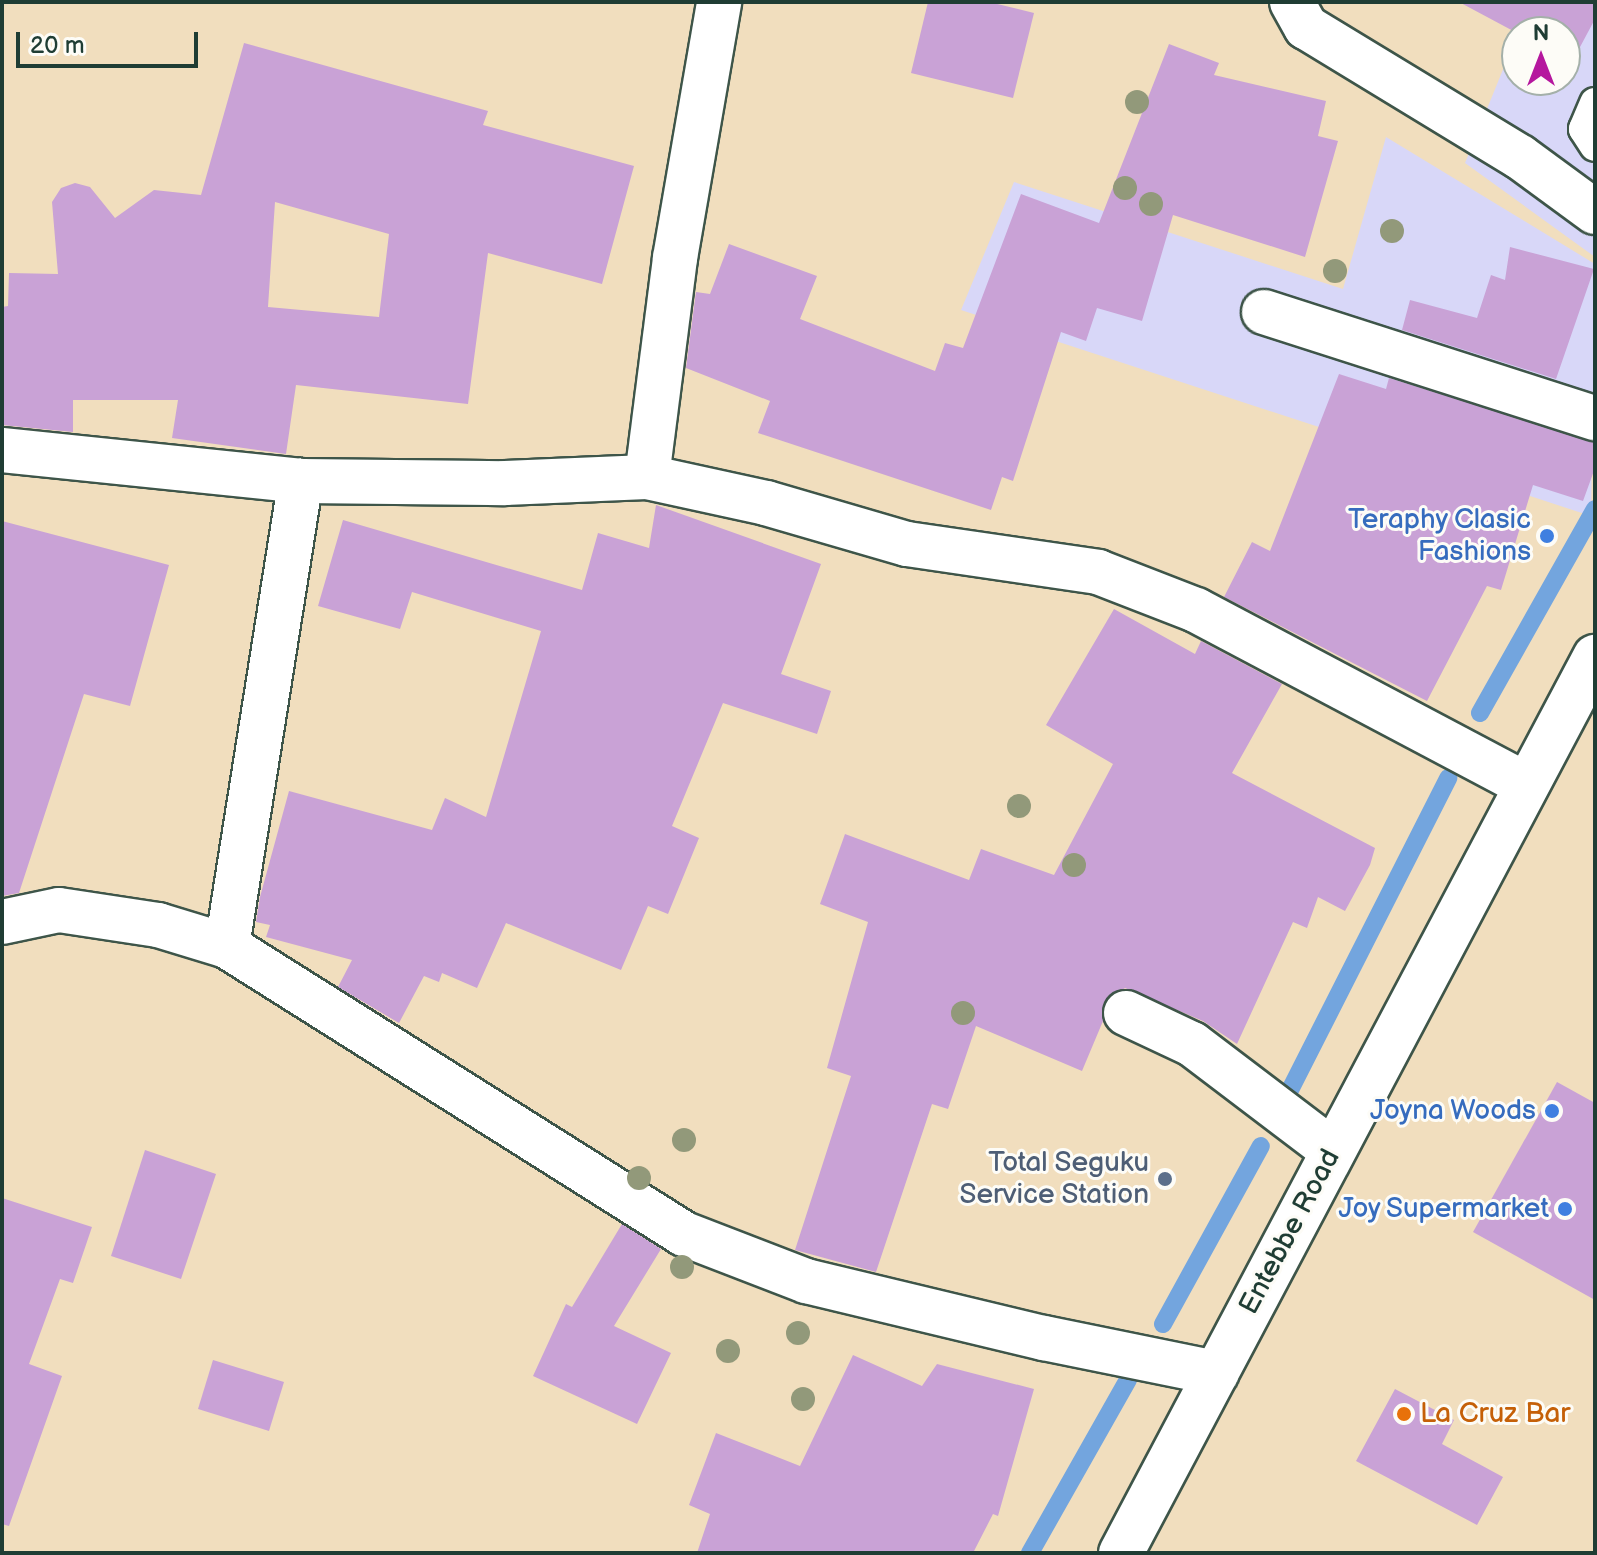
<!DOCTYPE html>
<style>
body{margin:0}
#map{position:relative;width:1597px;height:1555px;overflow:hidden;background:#f1debe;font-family:"Balsamiq Sans",sans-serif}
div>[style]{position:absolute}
.built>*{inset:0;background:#d8d7f8}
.stream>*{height:18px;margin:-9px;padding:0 9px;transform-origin:9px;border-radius:9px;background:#73a5de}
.building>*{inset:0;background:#c9a2d6}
.roads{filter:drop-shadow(2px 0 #3e5549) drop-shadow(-2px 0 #3e5549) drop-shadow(0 2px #3e5549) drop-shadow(0 -2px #3e5549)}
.lane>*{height:30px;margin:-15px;padding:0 15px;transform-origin:15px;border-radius:15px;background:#fff}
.street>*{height:44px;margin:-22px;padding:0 22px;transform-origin:22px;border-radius:22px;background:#fff}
.primary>*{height:44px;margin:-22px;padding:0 22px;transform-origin:22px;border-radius:22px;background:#fff}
.trees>*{width:24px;height:24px;margin:-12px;border-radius:50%;background:#92997a}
.dots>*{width:22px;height:22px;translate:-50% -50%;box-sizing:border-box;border:4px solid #fdfcf7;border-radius:50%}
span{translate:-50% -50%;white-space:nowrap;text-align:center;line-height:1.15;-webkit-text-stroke:6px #fdfcf7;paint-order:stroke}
.shop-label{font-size:28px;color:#366cbe}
.right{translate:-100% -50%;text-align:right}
.service-label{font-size:28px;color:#4e5e75}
.street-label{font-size:28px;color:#1f3d34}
.food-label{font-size:28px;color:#c56008}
.left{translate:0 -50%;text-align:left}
.frame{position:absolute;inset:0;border:4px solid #1f3d34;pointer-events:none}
.north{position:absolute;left:1501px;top:16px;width:80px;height:80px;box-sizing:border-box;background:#fdfcf7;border:2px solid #a4b0a9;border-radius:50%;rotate:0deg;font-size:22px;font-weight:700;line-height:32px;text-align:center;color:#1f3d34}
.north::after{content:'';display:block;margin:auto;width:28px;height:36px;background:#b5179e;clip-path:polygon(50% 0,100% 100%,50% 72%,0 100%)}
.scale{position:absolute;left:16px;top:32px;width:182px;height:36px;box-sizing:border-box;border:4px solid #1f3d34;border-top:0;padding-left:10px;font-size:24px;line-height:28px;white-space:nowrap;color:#1f3d34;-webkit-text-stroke:6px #fdfcf7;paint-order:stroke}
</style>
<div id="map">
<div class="built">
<div style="clip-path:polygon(1595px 2px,1595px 257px,1465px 163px,1517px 35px,1517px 80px,1565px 80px,1565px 32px)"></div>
<div style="clip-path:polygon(1386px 137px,1595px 264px,1591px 516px,961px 310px,1014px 182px,1343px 289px)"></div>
</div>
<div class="stream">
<div style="left:1480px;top:713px;width:234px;rotate:-60.6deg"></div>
<div style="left:1290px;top:1090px;width:350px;rotate:-63.1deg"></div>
<div style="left:1163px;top:1324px;width:203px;rotate:-61.2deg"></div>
<div style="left:1030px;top:1553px;width:199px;rotate:-60.5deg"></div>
</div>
<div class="building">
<div style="clip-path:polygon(928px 2px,989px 2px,1034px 13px,1013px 98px,911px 73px)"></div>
<div style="clip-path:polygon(1459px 2px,1595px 2px,1595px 19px,1572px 62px,1565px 58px,1565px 32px,1517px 33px)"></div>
<div style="clip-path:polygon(evenodd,244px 43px,488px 111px,483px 125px,634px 166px,602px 284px,488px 253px,468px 404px,296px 385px,286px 454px,172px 438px,178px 400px,73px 400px,73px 432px,2px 425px,2px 307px,8px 306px,9px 273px,58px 274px,52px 202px,61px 188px,75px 183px,90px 187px,115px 218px,154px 190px,201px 195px,244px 43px,275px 202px,389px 234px,379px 317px,268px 307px,275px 202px)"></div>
<div style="clip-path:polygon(1169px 44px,1219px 63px,1214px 75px,1326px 101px,1318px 136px,1338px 141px,1305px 257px,1173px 215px,1142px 321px,1097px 308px,1086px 341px,1061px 332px,1013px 481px,1002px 477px,991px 510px,758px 433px,770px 401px,686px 368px,696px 292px,710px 294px,729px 244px,817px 276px,800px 319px,935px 371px,945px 343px,963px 348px,1021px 194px,1099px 223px)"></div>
<div style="clip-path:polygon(1510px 247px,1594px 269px,1556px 379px,1402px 330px,1410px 300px,1477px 318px,1491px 275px,1505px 280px)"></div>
<div style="clip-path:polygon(1339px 374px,1386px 389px,1389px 378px,1595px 442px,1595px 468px,1583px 501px,1533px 485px,1501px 590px,1487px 586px,1427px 701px,1224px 597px,1252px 542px,1270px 551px)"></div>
<div style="clip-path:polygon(656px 505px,821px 564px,781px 674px,831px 691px,817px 734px,723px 703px,672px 826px,699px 838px,668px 914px,648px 906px,621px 970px,506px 923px,477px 988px,442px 973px,439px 982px,424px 976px,399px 1023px,338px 987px,352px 960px,266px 937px,270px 925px,256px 922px,260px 897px,289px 791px,432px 830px,445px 798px,486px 817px,541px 631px,412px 592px,400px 629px,318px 606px,343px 520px,582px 590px,598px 533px,649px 548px)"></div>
<div style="clip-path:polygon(2px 521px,169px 565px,130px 706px,84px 694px,19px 893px,2px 896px)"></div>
<div style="clip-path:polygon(1114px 609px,1195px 654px,1201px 641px,1282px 684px,1232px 773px,1375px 848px,1370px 865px,1345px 911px,1318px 897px,1307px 928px,1293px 922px,1237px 1044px,1203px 1021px,1125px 988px,1104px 1002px,1103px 1021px,1082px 1071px,976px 1026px,948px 1109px,932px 1104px,876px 1272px,795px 1250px,851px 1076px,827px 1068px,868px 922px,820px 904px,845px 834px,969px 880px,981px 849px,1054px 875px,1113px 764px,1046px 725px)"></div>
<div style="clip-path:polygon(1557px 1082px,1595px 1103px,1595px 1300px,1473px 1232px)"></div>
<div style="clip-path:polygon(145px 1150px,216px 1174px,181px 1279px,111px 1256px)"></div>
<div style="clip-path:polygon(2px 1198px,92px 1227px,73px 1283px,60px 1279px,29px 1364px,62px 1376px,9px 1526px,2px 1524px)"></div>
<div style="clip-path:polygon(622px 1224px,661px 1249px,614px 1326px,671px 1353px,637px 1424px,533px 1376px,566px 1304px,572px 1307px)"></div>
<div style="clip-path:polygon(853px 1355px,922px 1386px,937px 1364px,1034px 1389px,998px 1516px,993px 1514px,973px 1553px,697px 1553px,710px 1514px,689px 1505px,716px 1433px,800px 1466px)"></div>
<div style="clip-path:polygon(213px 1360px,284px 1382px,269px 1431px,198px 1409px)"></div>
<div style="clip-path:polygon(1395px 1389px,1454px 1420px,1442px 1444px,1503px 1477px,1477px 1525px,1356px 1461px)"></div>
</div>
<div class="roads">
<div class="lane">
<div style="left:1595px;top:103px;width:28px;rotate:113deg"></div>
<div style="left:1584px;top:129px;width:20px;rotate:57deg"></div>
</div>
<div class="street">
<div style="left:1292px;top:2px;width:29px;rotate:61deg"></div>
<div style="left:1306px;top:27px;width:250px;rotate:31.3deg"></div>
<div style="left:1520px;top:157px;width:93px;rotate:36.3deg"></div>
<div style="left:1264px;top:312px;width:348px;rotate:17.8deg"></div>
<div style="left:2px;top:450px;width:301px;rotate:5.9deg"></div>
<div style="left:301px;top:481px;width:204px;rotate:0.6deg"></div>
<div style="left:505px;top:483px;width:142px;rotate:-2.4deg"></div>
<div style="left:647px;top:477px;width:122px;rotate:12.3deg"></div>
<div style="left:766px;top:503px;width:147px;rotate:16.2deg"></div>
<div style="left:907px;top:544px;width:193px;rotate:8.3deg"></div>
<div style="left:1098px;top:572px;width:105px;rotate:21.2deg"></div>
<div style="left:1196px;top:610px;width:374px;rotate:27.9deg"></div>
<div style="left:647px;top:477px;width:221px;rotate:-82.7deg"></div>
<div style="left:675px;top:258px;width:260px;rotate:-80.2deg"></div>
<div style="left:2px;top:922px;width:58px;rotate:-11.9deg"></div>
<div style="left:59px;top:910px;width:100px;rotate:8.6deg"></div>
<div style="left:158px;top:925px;width:72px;rotate:16.9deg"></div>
<div style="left:227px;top:946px;width:540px;rotate:32.22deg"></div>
<div style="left:684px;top:1234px;width:131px;rotate:21.1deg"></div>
<div style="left:806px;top:1281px;width:245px;rotate:13.5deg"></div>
<div style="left:1044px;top:1338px;width:176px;rotate:11.5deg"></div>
<div style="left:227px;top:946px;width:471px;rotate:-81deg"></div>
<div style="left:1126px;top:1013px;width:73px;rotate:25.2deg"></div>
<div style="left:1192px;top:1044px;width:177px;rotate:37.2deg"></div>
</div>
<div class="primary">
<div style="left:1121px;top:1553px;width:1014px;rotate:-62.12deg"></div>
</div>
</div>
<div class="trees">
<div style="left:1137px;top:102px"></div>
<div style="left:1125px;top:188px"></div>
<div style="left:1151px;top:204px"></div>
<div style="left:1392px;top:231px"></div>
<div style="left:1335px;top:271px"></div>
<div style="left:1019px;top:806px"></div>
<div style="left:1074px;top:865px"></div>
<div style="left:963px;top:1013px"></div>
<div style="left:684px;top:1140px"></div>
<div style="left:639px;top:1178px"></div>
<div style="left:682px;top:1267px"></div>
<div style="left:798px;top:1333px"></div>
<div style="left:728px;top:1351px"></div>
<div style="left:803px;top:1399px"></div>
</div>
<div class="dots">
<div style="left:1547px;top:536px;background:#3f7fe0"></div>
<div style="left:1552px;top:1111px;background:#3f7fe0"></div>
<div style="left:1165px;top:1179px;background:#5c6f8a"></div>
<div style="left:1565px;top:1209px;background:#3f7fe0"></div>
<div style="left:1404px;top:1414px;background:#e8710a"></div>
</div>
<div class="shop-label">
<span class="right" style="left:1531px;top:536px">Teraphy Clasic<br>Fashions</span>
<span class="right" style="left:1536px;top:1111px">Joyna Woods</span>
<span class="right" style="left:1549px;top:1209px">Joy Supermarket</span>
</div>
<div class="service-label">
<span class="right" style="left:1149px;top:1179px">Total Seguku<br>Service Station</span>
</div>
<div class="street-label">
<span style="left:1290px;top:1232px;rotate:-62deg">Entebbe Road</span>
</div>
<div class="food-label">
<span class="left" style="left:1420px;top:1414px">La Cruz Bar</span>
</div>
<div class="frame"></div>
<div class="north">N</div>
<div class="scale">20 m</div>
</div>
